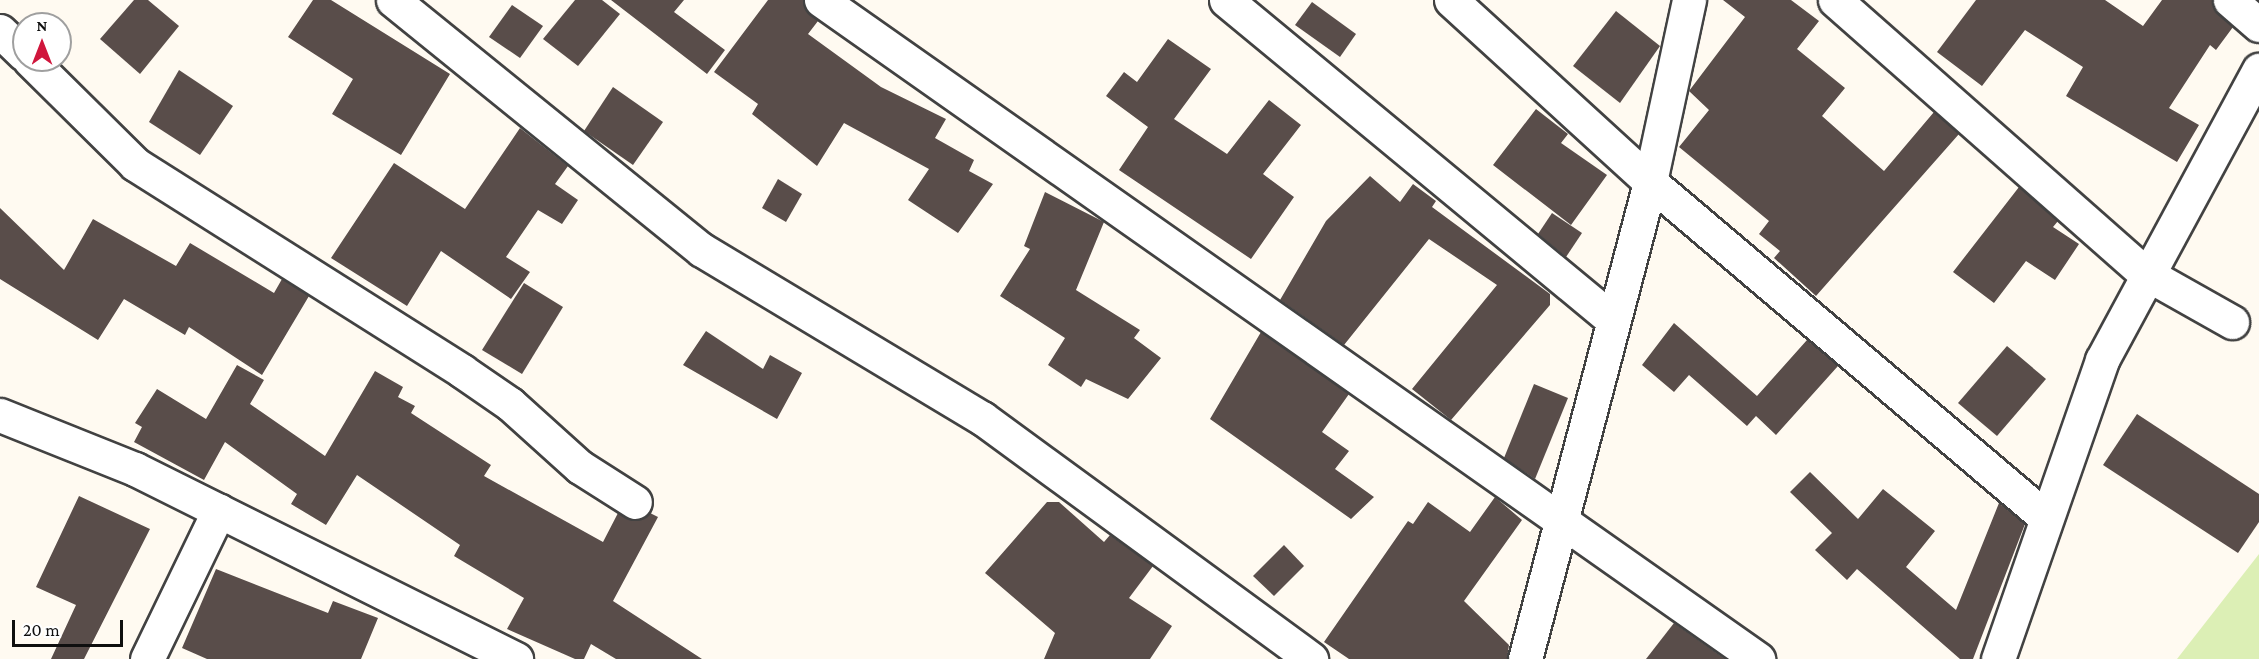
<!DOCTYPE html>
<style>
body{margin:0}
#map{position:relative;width:2259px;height:659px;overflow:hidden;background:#fffaf1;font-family:"Crimson Pro",serif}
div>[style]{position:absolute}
.green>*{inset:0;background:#dcefb5}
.building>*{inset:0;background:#594d4a}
.roads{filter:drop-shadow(2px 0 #424242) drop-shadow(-2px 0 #424242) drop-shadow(0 2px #424242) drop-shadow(0 -2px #424242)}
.street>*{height:33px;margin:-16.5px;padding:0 16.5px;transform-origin:16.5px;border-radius:16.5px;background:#fff}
span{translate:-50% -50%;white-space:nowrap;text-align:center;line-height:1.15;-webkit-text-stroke:6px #fff;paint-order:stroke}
.north{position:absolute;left:12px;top:12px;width:60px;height:60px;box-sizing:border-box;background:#fff;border:2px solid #9f9f9f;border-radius:50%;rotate:0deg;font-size:16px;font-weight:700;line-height:24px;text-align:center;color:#0f0f0f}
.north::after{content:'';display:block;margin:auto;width:21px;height:27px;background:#d0163c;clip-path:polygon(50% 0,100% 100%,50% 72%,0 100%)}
.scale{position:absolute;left:12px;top:620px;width:111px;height:27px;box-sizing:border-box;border:3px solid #0f0f0f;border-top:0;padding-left:8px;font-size:18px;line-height:21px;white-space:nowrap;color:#0f0f0f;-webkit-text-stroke:4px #fff;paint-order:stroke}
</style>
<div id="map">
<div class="green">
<div style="clip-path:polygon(2259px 554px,2259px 659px,2177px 659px)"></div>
</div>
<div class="building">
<div style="clip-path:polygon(134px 0,148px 0,179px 26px,140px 74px,100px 39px)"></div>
<div style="clip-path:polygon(313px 0,331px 0,450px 74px,401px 155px,332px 114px,353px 79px,288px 37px)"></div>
<div style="clip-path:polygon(575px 0,602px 0,620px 14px,578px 66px,543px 39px)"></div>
<div style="clip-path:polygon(611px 0,684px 0,674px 12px,725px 50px,707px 74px)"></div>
<div style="clip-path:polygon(768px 0,803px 0,818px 21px,808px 34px,881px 87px,946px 119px,935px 138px,974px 160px,969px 171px,993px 184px,958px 233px,908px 200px,929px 169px,844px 123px,817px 166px,752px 114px,758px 104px,714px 72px)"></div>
<div style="clip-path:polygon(1723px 0,1791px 0,1819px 21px,1797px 49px,1845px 88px,1822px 116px,1884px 171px,1934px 112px,1959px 134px,1816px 296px,1774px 258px,1780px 251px,1759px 234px,1769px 221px,1679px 147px,1709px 110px,1689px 91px,1745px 17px)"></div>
<div style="clip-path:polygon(1976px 0,2105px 0,2143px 26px,2162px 0,2212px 0,2233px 27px,2216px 50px,2210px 45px,2169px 108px,2199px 125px,2177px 162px,2066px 96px,2083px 67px,2025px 30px,1982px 86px,1937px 52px)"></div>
<div style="clip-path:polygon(1312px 2px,1356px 34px,1340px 57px,1295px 25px)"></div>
<div style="clip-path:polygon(512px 5px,543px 26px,520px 58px,489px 37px)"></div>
<div style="clip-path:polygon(1616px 11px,1660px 46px,1620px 103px,1573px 66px)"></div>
<div style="clip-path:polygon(1168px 39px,1211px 69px,1174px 119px,1227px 154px,1269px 100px,1301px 125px,1263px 174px,1294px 197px,1251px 259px,1119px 170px,1148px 127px,1106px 96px,1124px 72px,1137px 82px)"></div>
<div style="clip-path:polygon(179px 70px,233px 106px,200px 155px,149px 122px)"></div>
<div style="clip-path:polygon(613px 87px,663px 122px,633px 165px,584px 131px)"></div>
<div style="clip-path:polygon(1536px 109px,1568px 134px,1561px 143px,1607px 175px,1571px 225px,1493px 165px)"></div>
<div style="clip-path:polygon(520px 128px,568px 166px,555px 184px,578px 200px,562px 224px,538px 210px,506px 257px,530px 272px,511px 299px,441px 251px,407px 306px,331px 258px,394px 163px,465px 209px)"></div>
<div style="clip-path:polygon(1370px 176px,1400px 202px,1413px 184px,1436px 201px,1432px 207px,1550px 294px,1550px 305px,1451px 420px,1412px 389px,1497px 285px,1429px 239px,1344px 345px,1280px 300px,1326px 221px)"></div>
<div style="clip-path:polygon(778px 179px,802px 194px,786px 222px,762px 208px)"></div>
<div style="clip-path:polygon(2019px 187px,2058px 221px,2053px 227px,2079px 244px,2055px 280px,2026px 261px,1994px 303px,1953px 272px)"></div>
<div style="clip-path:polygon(1045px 192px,1104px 222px,1076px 290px,1140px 330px,1134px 338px,1161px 358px,1128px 399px,1086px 379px,1081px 387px,1048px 365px,1065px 338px,1000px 296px,1030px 249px,1024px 246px)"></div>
<div style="clip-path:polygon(0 208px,64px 270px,93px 219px,176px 266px,190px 243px,274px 293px,282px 279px,309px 296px,262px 375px,189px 327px,185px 335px,124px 299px,98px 340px,0 279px)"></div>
<div style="clip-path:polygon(1552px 213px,1582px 233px,1566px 257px,1538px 234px)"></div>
<div style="clip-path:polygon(524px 283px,563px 307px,522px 374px,482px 350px)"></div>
<div style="clip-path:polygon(1674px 323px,1757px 396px,1807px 340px,1838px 366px,1776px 435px,1756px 416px,1747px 426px,1689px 375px,1674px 392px,1642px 365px)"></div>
<div style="clip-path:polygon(706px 331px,763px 369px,770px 355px,802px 373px,777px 419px,683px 365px)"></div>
<div style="clip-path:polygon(1261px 332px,1349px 394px,1322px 432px,1349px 451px,1335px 469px,1374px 497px,1351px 519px,1210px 419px)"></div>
<div style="clip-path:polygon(2007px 346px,2046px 379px,1997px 436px,1958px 403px)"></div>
<div style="clip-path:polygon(237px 365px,264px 380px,250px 404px,325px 456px,375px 371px,403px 387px,398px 397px,415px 406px,411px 413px,491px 465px,484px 476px,603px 542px,618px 513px,634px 521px,650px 513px,658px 517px,613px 601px,702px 659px,616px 659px,591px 644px,584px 659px,575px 659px,507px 629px,524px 598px,454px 556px,460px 545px,357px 475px,326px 525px,291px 504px,297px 494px,225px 442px,204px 480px,134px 442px,142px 427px,135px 423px,157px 389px,206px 419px)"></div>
<div style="clip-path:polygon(1534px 384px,1568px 398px,1535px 479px,1504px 458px)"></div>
<div style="clip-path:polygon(2137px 414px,2259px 494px,2259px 522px,2238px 553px,2103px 465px)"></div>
<div style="clip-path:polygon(1810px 472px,1858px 519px,1883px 489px,1935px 531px,1906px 567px,1956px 610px,1999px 503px,2025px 524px,1973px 659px,1960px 659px,1857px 569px,1847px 580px,1815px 550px,1832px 533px,1790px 492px)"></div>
<div style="clip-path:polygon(79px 496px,150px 529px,84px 659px,51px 659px,76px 605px,36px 587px)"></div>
<div style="clip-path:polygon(1495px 497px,1522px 520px,1464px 601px,1509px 645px,1507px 659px,1349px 659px,1324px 642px,1408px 521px,1413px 524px,1428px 502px,1470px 532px)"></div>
<div style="clip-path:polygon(1047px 502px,1059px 502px,1104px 542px,1110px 535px,1153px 566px,1129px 598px,1172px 626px,1150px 659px,1044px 659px,1055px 633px,985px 573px)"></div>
<div style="clip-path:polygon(1284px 545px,1304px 566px,1274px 596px,1253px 576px)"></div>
<div style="clip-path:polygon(216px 569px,328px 613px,333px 601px,378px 618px,361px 659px,207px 659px,182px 648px)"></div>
<div style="clip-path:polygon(1674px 623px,1725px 659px,1646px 659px)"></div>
</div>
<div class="roads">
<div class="street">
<div style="left:393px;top:0;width:397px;rotate:39deg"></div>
<div style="left:702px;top:250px;width:327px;rotate:31deg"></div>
<div style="left:982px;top:418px;width:408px;rotate:36.2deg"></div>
<div style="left:821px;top:0;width:1146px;rotate:35.12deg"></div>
<div style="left:1226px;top:0;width:500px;rotate:39.6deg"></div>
<div style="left:1451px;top:0;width:270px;rotate:42.4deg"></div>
<div style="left:1650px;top:182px;width:517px;rotate:40.29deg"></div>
<div style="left:1835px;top:0;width:413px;rotate:41.4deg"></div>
<div style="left:2145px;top:273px;width:100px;rotate:29.4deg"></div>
<div style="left:2230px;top:0;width:38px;rotate:41deg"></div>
<div style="left:0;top:31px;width:33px;rotate:44deg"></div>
<div style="left:30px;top:60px;width:148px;rotate:44.7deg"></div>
<div style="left:135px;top:164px;width:387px;rotate:32.3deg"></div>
<div style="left:462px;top:371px;width:58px;rotate:34.5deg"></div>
<div style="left:510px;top:404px;width:94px;rotate:42deg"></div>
<div style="left:580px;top:467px;width:65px;rotate:32.5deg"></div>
<div style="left:0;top:415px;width:145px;rotate:21.8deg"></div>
<div style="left:135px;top:469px;width:426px;rotate:26.5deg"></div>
<div style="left:147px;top:659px;width:165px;rotate:-64.2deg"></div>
<div style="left:1525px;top:659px;width:493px;rotate:-75.3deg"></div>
<div style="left:1650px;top:182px;width:186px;rotate:-77.9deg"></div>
<div style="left:1998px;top:659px;width:317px;rotate:-70.8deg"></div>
<div style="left:2102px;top:360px;width:330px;rotate:-61.6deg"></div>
</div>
</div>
<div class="north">N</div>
<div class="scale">20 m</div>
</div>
